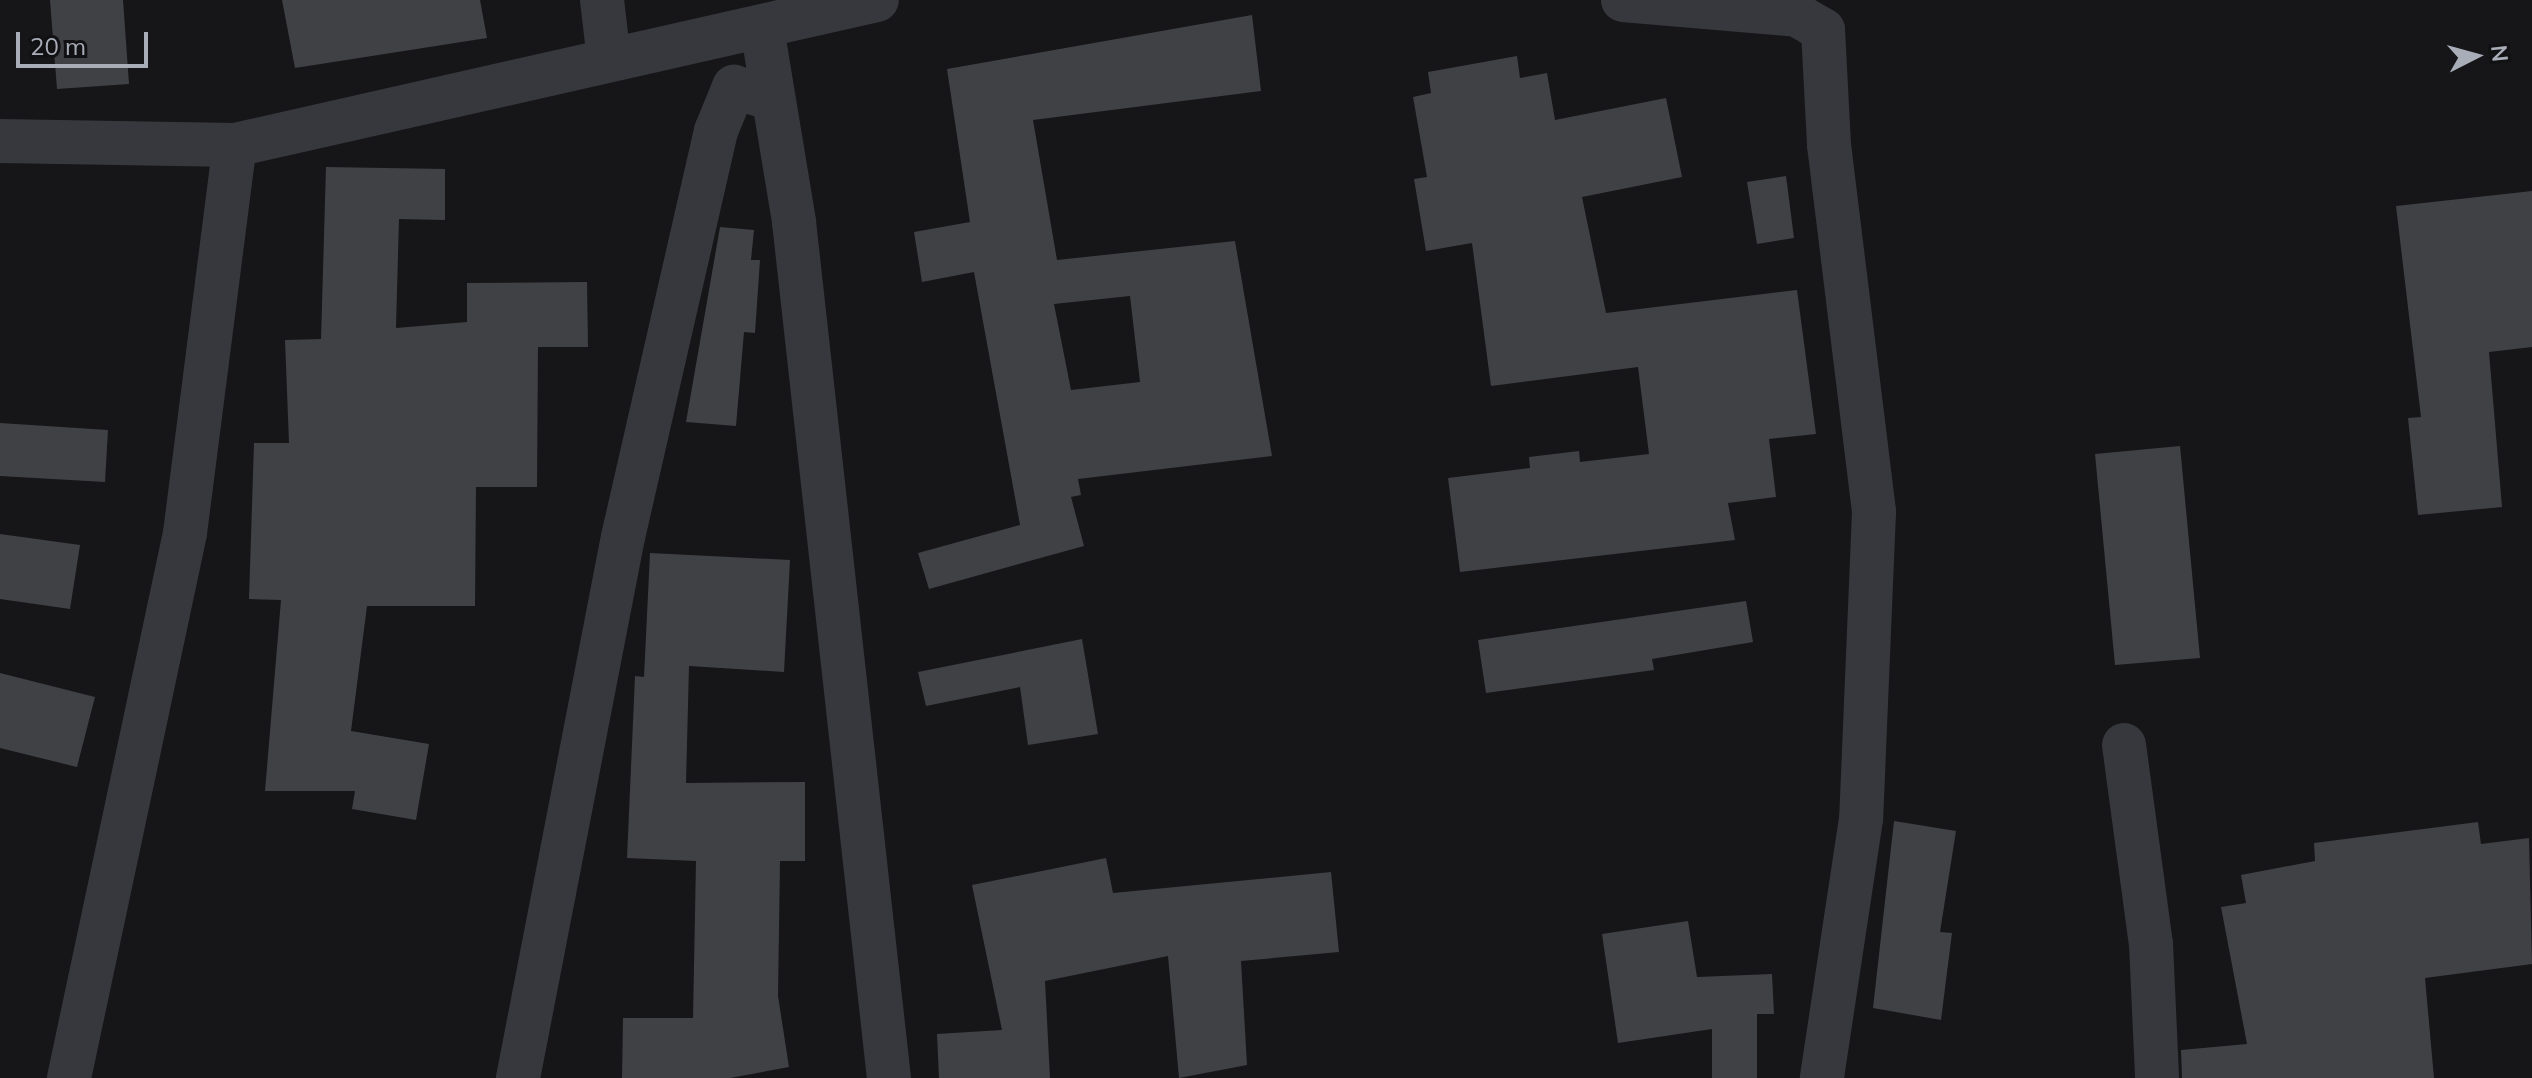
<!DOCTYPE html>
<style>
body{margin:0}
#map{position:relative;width:2532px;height:1078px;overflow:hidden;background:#161618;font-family:Mulish,sans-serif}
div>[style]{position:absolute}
.building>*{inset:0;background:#404145}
.minor>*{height:44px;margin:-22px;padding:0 22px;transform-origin:22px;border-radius:22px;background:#37383d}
span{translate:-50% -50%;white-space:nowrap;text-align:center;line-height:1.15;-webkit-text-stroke:6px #111113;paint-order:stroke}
.north{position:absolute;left:2436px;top:16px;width:80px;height:80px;-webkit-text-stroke:6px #111113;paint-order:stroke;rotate:84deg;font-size:22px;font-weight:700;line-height:32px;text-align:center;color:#a8adb8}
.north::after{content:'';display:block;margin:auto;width:28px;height:36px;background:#a8adb8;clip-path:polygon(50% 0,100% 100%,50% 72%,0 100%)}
.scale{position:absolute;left:16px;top:32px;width:132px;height:36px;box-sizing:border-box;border:4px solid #a8adb8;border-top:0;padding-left:10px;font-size:24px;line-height:28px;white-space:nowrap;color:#a8adb8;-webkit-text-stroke:6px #111113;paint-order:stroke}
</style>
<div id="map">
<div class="building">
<div style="clip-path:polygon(50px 0,123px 0,129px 84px,57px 89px)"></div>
<div style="clip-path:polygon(282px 0,480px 0,487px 38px,295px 68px)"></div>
<div style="clip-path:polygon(evenodd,1252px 15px,1261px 91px,1033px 120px,1057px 260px,1235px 241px,1272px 456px,1078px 479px,1081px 495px,1071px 497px,1084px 546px,929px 589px,918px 553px,1020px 525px,974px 272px,922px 282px,914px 232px,970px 222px,947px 69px,1252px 15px,1130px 296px,1140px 382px,1071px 390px,1054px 304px,1130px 296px)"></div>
<div style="clip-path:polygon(1517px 56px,1520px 78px,1547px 73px,1555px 120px,1666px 98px,1682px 177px,1582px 197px,1606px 313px,1797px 290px,1816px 434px,1769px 439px,1776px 497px,1728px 503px,1735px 540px,1460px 572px,1448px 478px,1530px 468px,1529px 457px,1579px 451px,1580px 462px,1649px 454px,1638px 367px,1491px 386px,1472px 243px,1426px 251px,1414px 179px,1427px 177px,1413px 97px,1431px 93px,1428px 72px)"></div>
<div style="clip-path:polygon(326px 167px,445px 169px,445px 220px,399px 219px,396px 328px,467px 322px,467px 283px,587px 282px,588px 347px,538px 347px,537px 487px,476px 487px,475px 606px,367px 606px,351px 731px,429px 744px,416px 820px,352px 809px,355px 791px,265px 791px,281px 600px,249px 599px,254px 443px,289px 443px,285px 340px,321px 339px)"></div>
<div style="clip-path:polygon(1786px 176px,1794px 238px,1757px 244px,1747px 182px)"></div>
<div style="clip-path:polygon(2532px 191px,2532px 347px,2489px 352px,2502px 507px,2418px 515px,2408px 418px,2421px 417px,2396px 206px)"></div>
<div style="clip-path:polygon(720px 227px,754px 230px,751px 260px,760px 260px,755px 333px,744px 332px,736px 426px,686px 422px)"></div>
<div style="clip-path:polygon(0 423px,108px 430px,105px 482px,0 476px)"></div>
<div style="clip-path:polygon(2180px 446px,2200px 658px,2115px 665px,2095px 454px)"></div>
<div style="clip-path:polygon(0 534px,80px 545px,70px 609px,0 599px)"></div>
<div style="clip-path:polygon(650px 553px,790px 560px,784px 672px,689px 666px,686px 783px,805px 782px,805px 861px,780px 861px,778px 996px,789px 1067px,730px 1078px,622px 1078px,623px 1018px,693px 1018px,696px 861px,627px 858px,635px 676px,644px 677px)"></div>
<div style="clip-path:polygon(1746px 601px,1753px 642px,1652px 659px,1654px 670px,1486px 693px,1478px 640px)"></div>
<div style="clip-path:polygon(1082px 639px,1098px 734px,1028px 745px,1020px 687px,926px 706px,918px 672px)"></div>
<div style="clip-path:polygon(0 673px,95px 697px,77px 767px,0 748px)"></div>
<div style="clip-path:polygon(1894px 821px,1956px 831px,1940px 932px,1952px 933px,1941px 1020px,1873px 1008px)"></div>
<div style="clip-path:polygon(2478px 822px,2481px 844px,2529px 838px,2532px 964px,2425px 978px,2434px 1078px,2182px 1078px,2181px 1050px,2247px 1044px,2221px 907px,2246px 903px,2241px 875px,2315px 861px,2314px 843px)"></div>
<div style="clip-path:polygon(1106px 858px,1113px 893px,1331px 872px,1339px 952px,1241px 961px,1247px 1065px,1179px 1078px,1168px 956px,1045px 981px,1050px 1078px,939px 1078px,937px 1034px,1002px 1030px,972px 885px)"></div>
<div style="clip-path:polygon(1688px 921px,1697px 977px,1772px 974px,1774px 1014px,1757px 1014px,1757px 1078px,1712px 1078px,1712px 1029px,1618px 1043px,1602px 934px)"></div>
</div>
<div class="minor">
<div style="left:602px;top:0;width:60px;rotate:83.3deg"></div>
<div style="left:1623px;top:0;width:175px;rotate:4.9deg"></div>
<div style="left:1797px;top:15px;width:30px;rotate:30deg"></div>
<div style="left:1823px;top:30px;width:115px;rotate:87deg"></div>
<div style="left:1829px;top:145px;width:370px;rotate:83deg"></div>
<div style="left:1874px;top:512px;width:307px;rotate:92.4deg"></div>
<div style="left:1861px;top:819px;width:262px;rotate:98.6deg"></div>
<div style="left:762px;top:28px;width:197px;rotate:80.6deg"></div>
<div style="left:794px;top:222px;width:861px;rotate:83.67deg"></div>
<div style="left:0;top:141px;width:235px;rotate:1deg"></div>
<div style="left:235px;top:145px;width:658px;rotate:-12.73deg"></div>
<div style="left:2124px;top:745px;width:201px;rotate:82.3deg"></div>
<div style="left:2151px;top:944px;width:134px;rotate:87.4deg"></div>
<div style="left:69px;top:1078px;width:557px;rotate:-77.98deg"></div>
<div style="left:185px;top:533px;width:391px;rotate:-82.7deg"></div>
<div style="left:518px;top:1078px;width:551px;rotate:-79.02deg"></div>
<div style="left:623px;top:537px;width:417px;rotate:-77.1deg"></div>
<div style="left:716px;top:131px;width:48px;rotate:-67.8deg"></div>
<div style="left:734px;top:87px;width:41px;rotate:17.1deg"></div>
</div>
<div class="north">N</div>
<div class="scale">20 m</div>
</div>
